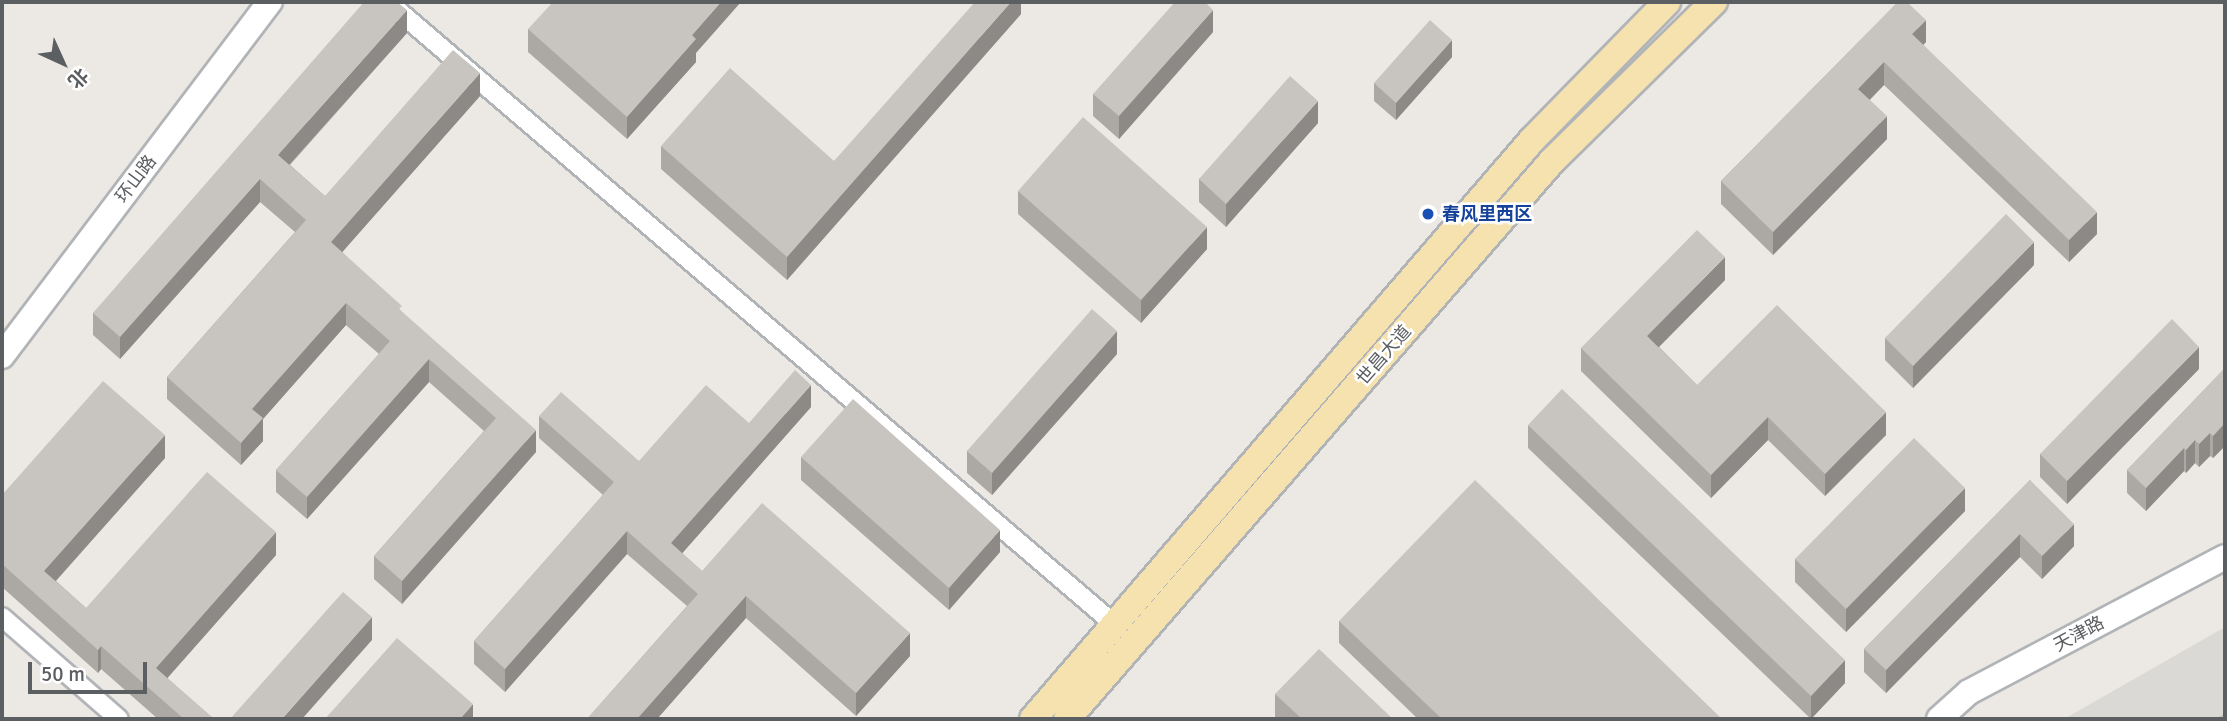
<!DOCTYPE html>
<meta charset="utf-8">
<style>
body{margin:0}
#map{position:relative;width:2227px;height:721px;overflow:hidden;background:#ece9e4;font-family:Signika,"Noto Sans SC",sans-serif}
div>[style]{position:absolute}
.industrial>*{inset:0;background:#dbd9d6}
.roads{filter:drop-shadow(2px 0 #b1b4b7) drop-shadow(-2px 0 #b1b4b7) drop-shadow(0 2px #b1b4b7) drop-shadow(0 -2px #b1b4b7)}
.minor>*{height:18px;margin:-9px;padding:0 9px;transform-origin:9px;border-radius:9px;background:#fff}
.secondary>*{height:24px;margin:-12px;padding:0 12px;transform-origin:12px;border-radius:12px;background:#fff}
.primary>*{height:26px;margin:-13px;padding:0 13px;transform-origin:13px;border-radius:13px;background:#f6e2af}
.wall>*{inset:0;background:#aca9a5}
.shaded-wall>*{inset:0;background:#8c8986}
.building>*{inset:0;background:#c8c4c0}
.dots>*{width:19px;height:19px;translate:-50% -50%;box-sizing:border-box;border:4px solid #fff;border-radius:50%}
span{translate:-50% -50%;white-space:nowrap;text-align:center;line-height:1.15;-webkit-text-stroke:5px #fff;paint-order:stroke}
.street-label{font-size:18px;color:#5c5f62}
.transit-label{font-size:18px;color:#164399;font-weight:700}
.left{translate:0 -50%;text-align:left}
.frame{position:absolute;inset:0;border:4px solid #5c5f62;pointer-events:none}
.north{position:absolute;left:28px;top:28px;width:70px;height:70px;-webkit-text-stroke:5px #fff;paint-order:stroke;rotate:135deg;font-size:19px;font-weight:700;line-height:28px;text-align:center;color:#5c5f62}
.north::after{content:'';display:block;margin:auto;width:24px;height:32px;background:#5c5f62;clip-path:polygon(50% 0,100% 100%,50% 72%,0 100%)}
.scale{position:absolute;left:28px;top:662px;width:119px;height:32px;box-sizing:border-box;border:4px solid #5c5f62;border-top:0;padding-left:9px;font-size:21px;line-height:24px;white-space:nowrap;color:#5c5f62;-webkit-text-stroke:5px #fff;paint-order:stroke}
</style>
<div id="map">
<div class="industrial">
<div style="clip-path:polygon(2225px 627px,2225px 719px,2064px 719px)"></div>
</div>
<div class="roads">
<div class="minor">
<div style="left:388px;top:2px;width:957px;rotate:40.59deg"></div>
<div style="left:2px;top:617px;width:155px;rotate:41.1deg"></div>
</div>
<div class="secondary">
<div style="left:2px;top:356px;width:444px;rotate:-52.9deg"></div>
<div style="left:1939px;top:719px;width:40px;rotate:-42deg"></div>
<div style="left:1969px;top:692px;width:289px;rotate:-27.8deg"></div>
</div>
<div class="primary">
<div style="left:1033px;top:719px;width:764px;rotate:-49.24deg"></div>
<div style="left:1532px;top:140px;width:193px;rotate:-45.6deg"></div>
<div style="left:1067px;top:719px;width:739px;rotate:-49deg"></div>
<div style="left:1552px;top:161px;width:227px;rotate:-44.5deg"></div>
</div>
</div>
<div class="wall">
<div style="clip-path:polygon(1021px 2px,1021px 14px,787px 280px,661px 169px,661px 146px,834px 161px)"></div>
<div style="clip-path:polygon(1898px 2px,1926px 42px,1923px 45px,2097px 234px,2069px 262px,1884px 85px,1870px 100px,1887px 139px,1773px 255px,1721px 204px,1721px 181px)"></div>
<div style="clip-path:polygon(528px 29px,696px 53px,696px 62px,627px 139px,528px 52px)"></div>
<div style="clip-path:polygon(1213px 32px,1119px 139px,1093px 116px,1093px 94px)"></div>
<div style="clip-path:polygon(407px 33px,290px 165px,325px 196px,480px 96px,342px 252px,402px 312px,536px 452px,402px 604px,374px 579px,374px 556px,484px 431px,429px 382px,307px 519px,276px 492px,276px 470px,379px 354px,346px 325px,263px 419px,263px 441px,241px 465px,167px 399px,167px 377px,295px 232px,260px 202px,120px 359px,93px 335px,93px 313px)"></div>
<div style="clip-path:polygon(1452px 57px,1396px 120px,1374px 101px,1374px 83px)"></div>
<div style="clip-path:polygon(1318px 123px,1226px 227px,1199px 202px,1199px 179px)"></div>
<div style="clip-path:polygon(1018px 191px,1207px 249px,1141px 323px,1018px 214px)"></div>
<div style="clip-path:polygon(2034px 265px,1913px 388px,1885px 360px,1885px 338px)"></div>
<div style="clip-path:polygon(1725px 280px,1659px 347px,1697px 385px,1886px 435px,1825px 496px,1768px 440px,1711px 498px,1581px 371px,1581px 348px)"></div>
<div style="clip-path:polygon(1117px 354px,992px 495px,967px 473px,967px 451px)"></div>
<div style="clip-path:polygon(2225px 368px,2225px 446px,2213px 458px,2210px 456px,2199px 467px,2195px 463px,2186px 473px,2184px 471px,2146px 511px,2127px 493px,2127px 470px)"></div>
<div style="clip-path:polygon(2199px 369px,2067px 504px,2040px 477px,2040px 454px)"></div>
<div style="clip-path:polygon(811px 407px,682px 553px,702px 571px,910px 656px,856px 716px,746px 618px,657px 719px,587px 719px,687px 606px,627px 554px,505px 692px,474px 664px,474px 641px,603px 495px,539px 438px,539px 416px,639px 461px,749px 423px)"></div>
<div style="clip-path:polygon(1528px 425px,1845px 683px,1811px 719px,1528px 448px)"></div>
<div style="clip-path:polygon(801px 457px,1000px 552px,949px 610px,801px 480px)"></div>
<div style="clip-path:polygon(165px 458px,56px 581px,86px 608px,276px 555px,167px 678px,214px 719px,158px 719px,101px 669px,98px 673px,2px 587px,2px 495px)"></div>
<div style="clip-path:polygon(2030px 480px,2074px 546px,2042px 579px,2020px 557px,1886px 693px,1864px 672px,1864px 649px)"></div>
<div style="clip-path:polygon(1965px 511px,1846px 632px,1795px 582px,1795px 559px)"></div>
<div style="clip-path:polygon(1339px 621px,1722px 719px,1418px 719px,1339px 643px)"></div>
<div style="clip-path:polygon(1275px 694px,1393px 719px,1278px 719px,1275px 717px)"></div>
</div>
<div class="shaded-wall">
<div style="clip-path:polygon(721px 2px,741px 2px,696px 53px,696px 62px,627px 139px,627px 117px,692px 35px)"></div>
<div style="clip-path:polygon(1011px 2px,1021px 2px,1021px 14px,787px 280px,787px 257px)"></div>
<div style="clip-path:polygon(407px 10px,407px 33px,278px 177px,278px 155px)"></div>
<div style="clip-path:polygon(1213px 10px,1213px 32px,1119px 139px,1119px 116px)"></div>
<div style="clip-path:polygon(1926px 20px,1926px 42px,1912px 56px,1912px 34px)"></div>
<div style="clip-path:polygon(1452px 40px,1452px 57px,1396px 120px,1396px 103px)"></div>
<div style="clip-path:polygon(1884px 62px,1884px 85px,1858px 111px,1858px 89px)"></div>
<div style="clip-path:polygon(480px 73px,480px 96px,331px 265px,331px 242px)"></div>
<div style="clip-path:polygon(1318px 101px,1318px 123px,1226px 227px,1226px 204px)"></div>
<div style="clip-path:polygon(1887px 116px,1887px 139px,1773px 255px,1773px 232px)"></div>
<div style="clip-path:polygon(260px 179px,260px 202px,120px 359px,120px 337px)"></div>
<div style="clip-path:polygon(2097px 212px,2097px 234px,2069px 262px,2069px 240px)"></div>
<div style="clip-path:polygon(1207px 227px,1207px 249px,1141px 323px,1141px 300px)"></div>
<div style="clip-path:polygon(2034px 242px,2034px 265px,1913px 388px,1913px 366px)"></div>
<div style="clip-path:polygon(1725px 257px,1725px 280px,1647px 359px,1647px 336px)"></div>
<div style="clip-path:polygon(346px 303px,346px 325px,263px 419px,263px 441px,241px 465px,241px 443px,252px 409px)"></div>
<div style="clip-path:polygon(1117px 331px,1117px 354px,992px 495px,992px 473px)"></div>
<div style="clip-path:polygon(2199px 347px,2199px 369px,2067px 504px,2067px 481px)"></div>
<div style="clip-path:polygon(429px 359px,429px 382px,307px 519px,307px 497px)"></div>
<div style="clip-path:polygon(811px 385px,811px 407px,671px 566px,671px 543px)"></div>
<div style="clip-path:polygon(1886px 412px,1886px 435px,1825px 496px,1825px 474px)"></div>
<div style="clip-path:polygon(1768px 417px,1768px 440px,1711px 498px,1711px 475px)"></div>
<div style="clip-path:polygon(2225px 423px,2225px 446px,2213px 458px,2213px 436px)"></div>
<div style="clip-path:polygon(536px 430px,536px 452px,402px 604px,402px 581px)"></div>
<div style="clip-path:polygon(2210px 433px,2210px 456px,2199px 467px,2199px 444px)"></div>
<div style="clip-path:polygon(165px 435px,165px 458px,44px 594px,44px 571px)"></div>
<div style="clip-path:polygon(2195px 440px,2195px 463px,2186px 473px,2186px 450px)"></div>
<div style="clip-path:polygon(2184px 448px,2184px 471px,2146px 511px,2146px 488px)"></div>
<div style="clip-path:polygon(1965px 488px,1965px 511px,1846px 632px,1846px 609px)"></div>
<div style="clip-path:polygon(2074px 524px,2074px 546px,2042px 579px,2042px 556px)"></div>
<div style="clip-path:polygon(1000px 530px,1000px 552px,949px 610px,949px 588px)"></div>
<div style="clip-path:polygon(627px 531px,627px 554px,505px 692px,505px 669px)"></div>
<div style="clip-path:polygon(276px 532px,276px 555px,156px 691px,156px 668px)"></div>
<div style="clip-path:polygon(2020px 534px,2020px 557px,1886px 693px,1886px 670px)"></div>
<div style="clip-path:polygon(746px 596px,746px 618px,657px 719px,637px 719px)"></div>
<div style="clip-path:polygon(372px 617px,372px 640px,302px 719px,282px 719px)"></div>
<div style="clip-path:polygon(910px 633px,910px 656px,856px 716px,856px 693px)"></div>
<div style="clip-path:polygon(101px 646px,101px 669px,98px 673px,98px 650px)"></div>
<div style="clip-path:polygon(1845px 660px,1845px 683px,1811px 719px,1811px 696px)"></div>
<div style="clip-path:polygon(473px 704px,473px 719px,460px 719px)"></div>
</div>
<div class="building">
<div style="clip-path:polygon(364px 2px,397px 2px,407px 10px,278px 155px,325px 196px,453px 50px,480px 73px,331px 242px,402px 306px,399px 309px,536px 430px,402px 581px,374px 556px,496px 418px,429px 359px,307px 497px,276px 470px,390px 341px,346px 303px,252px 409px,263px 418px,241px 443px,167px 377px,306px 220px,260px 179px,120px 337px,93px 313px)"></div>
<div style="clip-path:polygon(553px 2px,721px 2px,692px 35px,696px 39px,627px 117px,528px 29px)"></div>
<div style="clip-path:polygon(975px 2px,1011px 2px,787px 257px,661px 146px,730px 68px,834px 161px)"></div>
<div style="clip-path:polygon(1175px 2px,1205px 2px,1213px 10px,1119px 116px,1093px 94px)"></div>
<div style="clip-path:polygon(1898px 2px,1907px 2px,1926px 20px,1912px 34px,2097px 212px,2069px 240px,1884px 62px,1858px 89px,1887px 116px,1773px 232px,1721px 181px)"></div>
<div style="clip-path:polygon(1430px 20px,1452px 40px,1396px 103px,1374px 83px)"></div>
<div style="clip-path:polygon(1290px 76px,1318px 101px,1226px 204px,1199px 179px)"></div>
<div style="clip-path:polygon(1083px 117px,1207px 227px,1141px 300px,1018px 191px)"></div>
<div style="clip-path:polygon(2006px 214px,2034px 242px,1913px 366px,1885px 338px)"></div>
<div style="clip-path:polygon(1697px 230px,1725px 257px,1647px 336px,1697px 385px,1777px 305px,1886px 412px,1825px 474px,1768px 417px,1711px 475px,1581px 348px)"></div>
<div style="clip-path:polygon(1092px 309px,1117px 331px,992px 473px,967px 451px)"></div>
<div style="clip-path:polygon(2172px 319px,2199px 347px,2067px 481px,2040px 454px)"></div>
<div style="clip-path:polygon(2225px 368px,2225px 423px,2213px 436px,2210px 433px,2199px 444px,2195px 440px,2186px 450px,2184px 448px,2146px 488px,2127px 470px)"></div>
<div style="clip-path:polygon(795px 370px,811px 385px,671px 543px,702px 571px,762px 503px,910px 633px,856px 693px,746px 596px,637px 719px,587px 719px,698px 594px,627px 531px,505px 669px,474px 641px,614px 482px,539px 416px,561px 392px,639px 461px,706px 385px,749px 423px)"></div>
<div style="clip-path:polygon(103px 381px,165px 435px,44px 571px,86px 608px,207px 472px,276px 532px,156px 668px,214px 719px,184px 719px,101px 646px,98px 650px,2px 564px,2px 495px)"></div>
<div style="clip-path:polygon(1562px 389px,1845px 660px,1811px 696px,1528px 425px)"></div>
<div style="clip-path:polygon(853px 399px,1000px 530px,949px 588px,801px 457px)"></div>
<div style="clip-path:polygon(1914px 438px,1965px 488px,1846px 609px,1795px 559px)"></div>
<div style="clip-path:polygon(1475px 480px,1722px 719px,1442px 719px,1339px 621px)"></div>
<div style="clip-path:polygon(2030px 480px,2074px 524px,2042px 556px,2020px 534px,1886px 670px,1864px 649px)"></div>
<div style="clip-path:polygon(343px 592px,372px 617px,282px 719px,230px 719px)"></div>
<div style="clip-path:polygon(397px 638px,473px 704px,460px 719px,325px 719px)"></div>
<div style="clip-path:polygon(1319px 649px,1393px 719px,1302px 719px,1275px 694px)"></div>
<div style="clip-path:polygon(2225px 713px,2225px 719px,2215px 719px)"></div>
</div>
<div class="dots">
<div style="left:1428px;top:214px;background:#1a4fb4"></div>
</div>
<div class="street-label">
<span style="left:136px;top:179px;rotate:-53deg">环山路</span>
<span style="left:1384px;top:355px;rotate:-49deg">世昌大道</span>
<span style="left:2079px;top:634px;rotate:-28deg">天津路</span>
</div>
<div class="transit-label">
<span class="left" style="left:1442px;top:214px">春风里西区</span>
</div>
<div class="frame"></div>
<div class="north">北</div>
<div class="scale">50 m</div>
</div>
